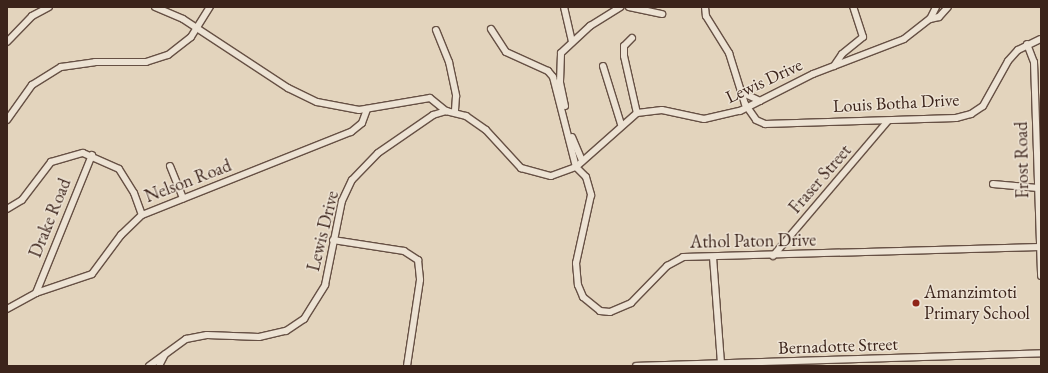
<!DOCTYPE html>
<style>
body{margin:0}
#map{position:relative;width:1048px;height:373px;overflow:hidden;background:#e3d4bd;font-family:"EB Garamond",serif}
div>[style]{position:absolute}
.roads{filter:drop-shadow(1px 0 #665044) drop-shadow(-1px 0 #665044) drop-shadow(0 1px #665044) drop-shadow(0 -1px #665044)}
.street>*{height:6px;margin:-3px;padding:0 3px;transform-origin:3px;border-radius:3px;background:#ede3d4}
.dots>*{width:11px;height:11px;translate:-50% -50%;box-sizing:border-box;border:2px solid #ede3d4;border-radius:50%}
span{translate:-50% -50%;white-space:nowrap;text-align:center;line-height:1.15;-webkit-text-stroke:3px #ede3d4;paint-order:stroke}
.street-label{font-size:18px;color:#3c241b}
.poi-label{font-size:18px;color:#3c241b}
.left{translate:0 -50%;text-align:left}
.frame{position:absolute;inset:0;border:8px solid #3c241b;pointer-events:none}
</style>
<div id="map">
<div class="roads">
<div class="street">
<div style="left:155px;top:7px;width:30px;rotate:23deg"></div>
<div style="left:183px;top:19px;width:126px;rotate:33.3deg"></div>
<div style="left:288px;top:88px;width:32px;rotate:26deg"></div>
<div style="left:317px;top:102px;width:43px;rotate:10.8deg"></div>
<div style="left:359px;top:110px;width:72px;rotate:-9.6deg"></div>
<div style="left:430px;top:98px;width:21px;rotate:39deg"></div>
<div style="left:564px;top:7px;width:35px;rotate:77deg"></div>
<div style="left:629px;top:7px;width:34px;rotate:12deg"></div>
<div style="left:705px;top:7px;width:9px;rotate:84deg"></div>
<div style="left:706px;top:16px;width:44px;rotate:58.1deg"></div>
<div style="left:729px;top:53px;width:53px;rotate:72.6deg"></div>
<div style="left:745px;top:104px;width:19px;rotate:55deg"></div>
<div style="left:756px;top:120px;width:10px;rotate:24deg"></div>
<div style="left:765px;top:124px;width:191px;rotate:-1.8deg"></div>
<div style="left:956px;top:118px;width:16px;rotate:-15deg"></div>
<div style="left:971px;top:114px;width:14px;rotate:-34deg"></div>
<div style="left:983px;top:106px;width:51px;rotate:-60.9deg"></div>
<div style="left:1008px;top:61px;width:15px;rotate:-48deg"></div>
<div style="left:1018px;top:50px;width:25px;rotate:-26deg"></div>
<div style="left:930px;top:19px;width:9px;rotate:-13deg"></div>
<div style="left:939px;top:17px;width:13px;rotate:-48deg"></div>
<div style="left:491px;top:29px;width:27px;rotate:57deg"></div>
<div style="left:506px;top:52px;width:46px;rotate:24.3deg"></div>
<div style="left:548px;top:71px;width:8px;rotate:50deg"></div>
<div style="left:553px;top:77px;width:93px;rotate:75.7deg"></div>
<div style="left:576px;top:167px;width:14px;rotate:45deg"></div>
<div style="left:586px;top:177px;width:19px;rotate:74deg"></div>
<div style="left:591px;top:195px;width:70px;rotate:102.4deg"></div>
<div style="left:576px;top:263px;width:22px;rotate:85deg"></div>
<div style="left:578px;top:285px;width:13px;rotate:67deg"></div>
<div style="left:583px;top:297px;width:22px;rotate:39deg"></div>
<div style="left:600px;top:311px;width:10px;rotate:6deg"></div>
<div style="left:610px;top:312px;width:23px;rotate:-23deg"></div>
<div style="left:631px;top:303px;width:52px;rotate:-45.8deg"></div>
<div style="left:667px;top:266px;width:18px;rotate:-29deg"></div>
<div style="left:683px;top:257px;width:357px;rotate:-1.6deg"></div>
<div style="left:436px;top:30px;width:35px;rotate:68deg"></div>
<div style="left:449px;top:62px;width:35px;rotate:78deg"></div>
<div style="left:456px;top:96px;width:16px;rotate:94deg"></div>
<div style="left:632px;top:38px;width:11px;rotate:135deg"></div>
<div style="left:624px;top:46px;width:10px;rotate:90deg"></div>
<div style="left:624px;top:56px;width:58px;rotate:77.2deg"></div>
<div style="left:7px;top:42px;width:36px;rotate:-46deg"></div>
<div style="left:32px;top:16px;width:19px;rotate:-28deg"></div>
<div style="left:1027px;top:44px;width:19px;rotate:69deg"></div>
<div style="left:1034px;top:62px;width:214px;rotate:88.1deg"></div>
<div style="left:603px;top:66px;width:61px;rotate:72.8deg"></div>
<div style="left:834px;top:66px;width:14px;rotate:-56deg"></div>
<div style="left:842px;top:54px;width:27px;rotate:-39deg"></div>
<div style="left:863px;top:37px;width:32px;rotate:-108deg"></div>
<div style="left:741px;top:92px;width:21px;rotate:25deg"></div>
<div style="left:565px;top:106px;width:25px;rotate:-102deg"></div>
<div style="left:560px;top:82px;width:29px;rotate:-88deg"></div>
<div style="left:561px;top:53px;width:40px;rotate:-43deg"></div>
<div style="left:590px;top:26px;width:36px;rotate:-32deg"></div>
<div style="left:7px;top:120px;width:43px;rotate:-54.5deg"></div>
<div style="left:32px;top:85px;width:34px;rotate:-32deg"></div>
<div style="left:61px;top:67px;width:34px;rotate:-8deg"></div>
<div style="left:95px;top:62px;width:51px"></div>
<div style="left:146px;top:62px;width:23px;rotate:-18deg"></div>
<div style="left:168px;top:55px;width:29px;rotate:-38deg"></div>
<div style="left:191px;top:37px;width:36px;rotate:-58deg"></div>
<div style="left:572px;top:137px;width:26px;rotate:67deg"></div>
<div style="left:170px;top:166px;width:35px;rotate:68deg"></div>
<div style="left:993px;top:184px;width:45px;rotate:5.1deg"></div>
<div style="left:7px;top:209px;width:17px;rotate:-31deg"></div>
<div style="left:22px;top:200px;width:48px;rotate:-52.7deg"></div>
<div style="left:51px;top:162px;width:33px;rotate:-16deg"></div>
<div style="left:83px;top:153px;width:39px;rotate:24deg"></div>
<div style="left:119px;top:169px;width:28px;rotate:58deg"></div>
<div style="left:134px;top:193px;width:23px;rotate:70deg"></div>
<div style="left:333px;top:240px;width:72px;rotate:8.8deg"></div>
<div style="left:404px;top:251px;width:17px;rotate:33deg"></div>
<div style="left:418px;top:260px;width:20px;rotate:84deg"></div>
<div style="left:420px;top:280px;width:87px;rotate:98.6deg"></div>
<div style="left:773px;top:256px;width:177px;rotate:-49.6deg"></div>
<div style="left:713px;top:257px;width:107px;rotate:85.7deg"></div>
<div style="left:36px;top:293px;width:149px;rotate:-67.9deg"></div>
<div style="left:7px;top:309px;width:33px;rotate:-29deg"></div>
<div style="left:36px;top:293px;width:59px;rotate:-18.7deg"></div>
<div style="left:92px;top:274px;width:49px;rotate:-53.4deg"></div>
<div style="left:121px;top:235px;width:29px;rotate:-44deg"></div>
<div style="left:142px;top:215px;width:225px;rotate:-21.7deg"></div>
<div style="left:351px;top:132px;width:14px;rotate:-39deg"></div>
<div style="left:362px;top:123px;width:15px;rotate:-70deg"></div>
<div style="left:149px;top:366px;width:46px;rotate:-36.1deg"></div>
<div style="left:186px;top:339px;width:21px;rotate:-11deg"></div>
<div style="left:207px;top:335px;width:52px;rotate:2.2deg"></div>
<div style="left:259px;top:337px;width:28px;rotate:-13deg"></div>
<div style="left:286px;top:331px;width:22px;rotate:-34deg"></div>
<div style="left:304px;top:319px;width:40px;rotate:-58deg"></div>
<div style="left:325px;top:285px;width:86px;rotate:-78.6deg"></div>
<div style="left:342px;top:201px;width:23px;rotate:-65deg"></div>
<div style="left:352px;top:180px;width:37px;rotate:-46deg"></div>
<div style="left:378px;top:153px;width:67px;rotate:-34.6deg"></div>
<div style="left:433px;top:115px;width:14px;rotate:-17deg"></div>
<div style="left:446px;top:111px;width:21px;rotate:14deg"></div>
<div style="left:466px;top:116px;width:24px;rotate:35deg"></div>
<div style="left:486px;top:130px;width:52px;rotate:47.4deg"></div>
<div style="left:521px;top:168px;width:31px;rotate:15deg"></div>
<div style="left:551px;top:176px;width:27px;rotate:-20deg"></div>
<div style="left:576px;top:167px;width:81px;rotate:-41.5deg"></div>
<div style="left:637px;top:113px;width:25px;rotate:-7deg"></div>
<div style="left:662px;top:110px;width:43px;rotate:12.1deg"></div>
<div style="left:704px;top:119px;width:37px;rotate:-13deg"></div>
<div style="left:740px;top:111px;width:82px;rotate:-26.9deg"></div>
<div style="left:813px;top:74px;width:97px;rotate:-21deg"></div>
<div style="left:904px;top:39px;width:33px;rotate:-38deg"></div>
<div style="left:930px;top:19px;width:13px;rotate:-63deg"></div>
<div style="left:159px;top:366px;width:13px;rotate:-63deg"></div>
<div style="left:636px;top:366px;width:405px;rotate:-1.8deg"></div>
</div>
</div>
<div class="dots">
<div style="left:916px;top:303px;background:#8f2418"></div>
</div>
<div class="street-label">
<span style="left:764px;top:81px;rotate:-25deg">Lewis Drive</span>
<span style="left:896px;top:103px;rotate:-3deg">Louis Botha Drive</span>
<span style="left:1022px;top:160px;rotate:-91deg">Frost Road</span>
<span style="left:820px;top:179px;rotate:-49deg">Fraser Street</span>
<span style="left:188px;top:181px;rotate:-21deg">Nelson Road</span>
<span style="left:50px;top:218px;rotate:-68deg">Drake Road</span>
<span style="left:323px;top:231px;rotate:-76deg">Lewis Drive</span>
<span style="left:753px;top:241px;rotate:-1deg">Athol Paton Drive</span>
<span style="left:838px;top:346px;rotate:-2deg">Bernadotte Street</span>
</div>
<div class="poi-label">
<span class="left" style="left:924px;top:303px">Amanzimtoti<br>Primary School</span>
</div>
<div class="frame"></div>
</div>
